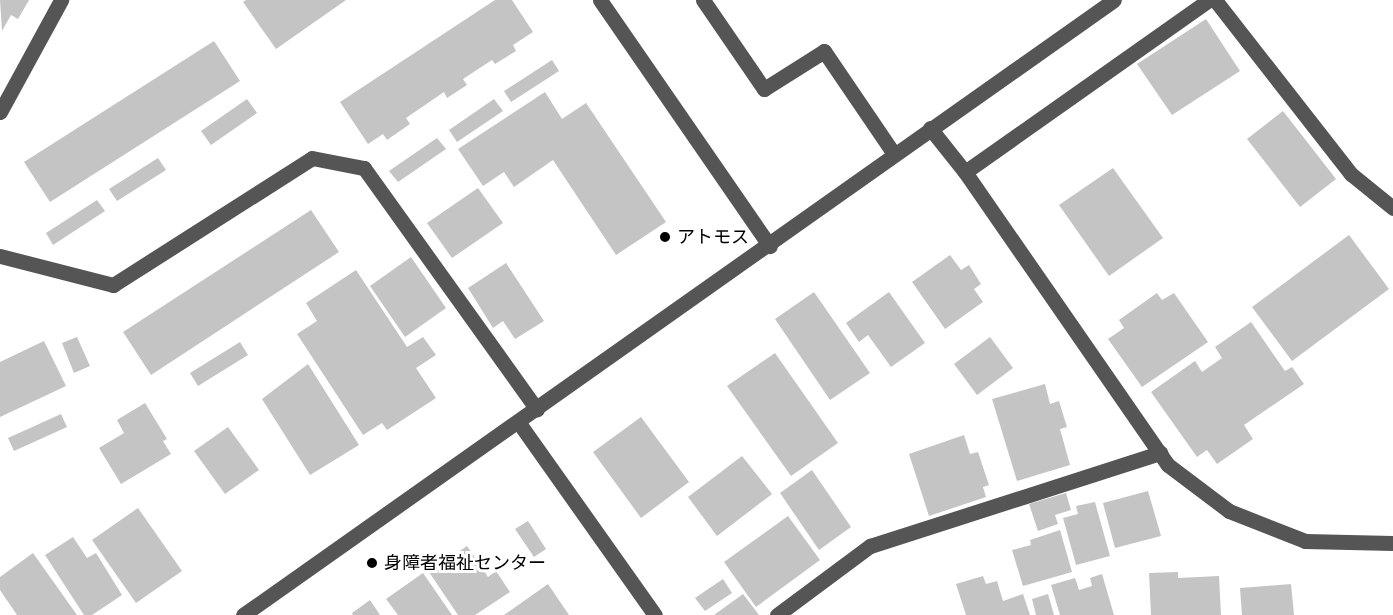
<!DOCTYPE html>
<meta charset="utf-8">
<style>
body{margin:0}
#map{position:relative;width:1393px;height:615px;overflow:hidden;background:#fff;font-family:"Varela Round","Noto Sans JP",sans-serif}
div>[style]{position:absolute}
.building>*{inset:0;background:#c4c4c4}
.minor>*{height:15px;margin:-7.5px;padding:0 7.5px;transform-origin:7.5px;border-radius:7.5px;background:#555}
.dots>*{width:16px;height:16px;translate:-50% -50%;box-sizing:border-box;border:3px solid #fff;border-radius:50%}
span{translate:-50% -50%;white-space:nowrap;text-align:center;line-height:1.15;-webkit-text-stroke:6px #fff;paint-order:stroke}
.poi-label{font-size:18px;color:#000}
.left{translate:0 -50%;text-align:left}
</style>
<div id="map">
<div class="building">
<div style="clip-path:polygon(0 0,29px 0,18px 19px,11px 15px,2px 31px)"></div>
<div style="clip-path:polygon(246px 0,346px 0,276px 49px,243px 2px)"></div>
<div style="clip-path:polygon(495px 0,512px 0,533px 32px,513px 45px,516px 51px,495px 64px,492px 60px,463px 79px,467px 85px,447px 98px,444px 92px,406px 118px,410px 124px,387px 140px,383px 134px,368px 144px,340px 102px)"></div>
<div style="clip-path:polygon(1206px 19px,1240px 71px,1172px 115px,1137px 64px)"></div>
<div style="clip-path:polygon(214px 41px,240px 81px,50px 202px,24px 162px)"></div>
<div style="clip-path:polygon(552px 60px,559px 71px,511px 102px,504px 91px)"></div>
<div style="clip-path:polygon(545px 92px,562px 119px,586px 103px,666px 222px,616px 255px,553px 160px,514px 187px,504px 172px,483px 186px,458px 149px)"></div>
<div style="clip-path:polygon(247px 99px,257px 113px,211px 145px,201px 131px)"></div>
<div style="clip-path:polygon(494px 99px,503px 111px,457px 142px,449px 130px)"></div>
<div style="clip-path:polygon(1283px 111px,1336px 179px,1300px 207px,1247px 139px)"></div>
<div style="clip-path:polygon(437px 138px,446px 149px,398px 182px,389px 171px)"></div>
<div style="clip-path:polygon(158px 158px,166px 170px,117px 201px,109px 189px)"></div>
<div style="clip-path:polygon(1113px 168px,1163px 238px,1109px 276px,1059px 205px)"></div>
<div style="clip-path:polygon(478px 188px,503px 223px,452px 258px,427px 223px)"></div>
<div style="clip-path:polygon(97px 200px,105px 211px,53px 245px,46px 233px)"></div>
<div style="clip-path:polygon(311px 210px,339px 252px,151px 375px,123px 332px)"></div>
<div style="clip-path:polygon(1349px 235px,1389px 289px,1292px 361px,1252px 307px)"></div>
<div style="clip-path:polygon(950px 255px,961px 270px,969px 265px,981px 284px,974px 289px,983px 302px,945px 329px,912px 282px)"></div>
<div style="clip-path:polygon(411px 257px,446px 308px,405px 337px,370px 286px)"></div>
<div style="clip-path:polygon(506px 263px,544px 321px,515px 339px,503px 321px,493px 328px,468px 288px)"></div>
<div style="clip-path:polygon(356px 270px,407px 347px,423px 337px,436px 355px,416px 368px,436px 398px,387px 430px,382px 423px,363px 435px,297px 334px,317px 321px,306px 303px)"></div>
<div style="clip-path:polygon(814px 292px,870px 373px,830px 400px,775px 319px)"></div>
<div style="clip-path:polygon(889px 292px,925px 343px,891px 367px,868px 335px,859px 342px,846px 323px)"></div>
<div style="clip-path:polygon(1157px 293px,1162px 300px,1174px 293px,1208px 342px,1142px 387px,1108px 339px,1124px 328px,1119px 320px)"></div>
<div style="clip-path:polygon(1251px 322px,1285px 371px,1292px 367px,1304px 384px,1244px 425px,1253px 439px,1217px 464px,1207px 450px,1197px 457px,1151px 392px,1195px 361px,1202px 372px,1222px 358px,1215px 347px)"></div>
<div style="clip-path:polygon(77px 337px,90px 366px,74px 373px,62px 343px)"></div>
<div style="clip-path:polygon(990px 337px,1013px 368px,977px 395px,954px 364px)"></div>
<div style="clip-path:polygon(44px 341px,66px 386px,0 417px,0 362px)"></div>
<div style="clip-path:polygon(240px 342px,248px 355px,198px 386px,190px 373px)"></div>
<div style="clip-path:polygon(775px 353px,838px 443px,791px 476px,727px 386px)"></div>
<div style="clip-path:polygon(308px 364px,359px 445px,310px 475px,262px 399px)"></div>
<div style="clip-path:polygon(1045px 384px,1050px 404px,1059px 401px,1067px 427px,1060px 429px,1070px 465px,1017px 481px,992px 399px)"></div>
<div style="clip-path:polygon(145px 403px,167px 439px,163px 441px,171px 454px,121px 484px,99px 448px,124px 433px,117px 420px)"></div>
<div style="clip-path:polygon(61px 414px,67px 427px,14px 451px,8px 438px)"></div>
<div style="clip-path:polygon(641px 417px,689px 482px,641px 518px,593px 452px)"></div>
<div style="clip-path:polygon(228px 427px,259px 470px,225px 494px,194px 451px)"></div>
<div style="clip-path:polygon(964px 435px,970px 454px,978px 452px,989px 485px,983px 487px,986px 497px,929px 516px,909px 454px)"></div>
<div style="clip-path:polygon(742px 456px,772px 494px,717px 536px,688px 497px)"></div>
<div style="clip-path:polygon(812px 470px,851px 527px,819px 550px,780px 493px)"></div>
<div style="clip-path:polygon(1148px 491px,1161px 536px,1115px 548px,1103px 503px)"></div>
<div style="clip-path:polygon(1066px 493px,1071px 510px,1055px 515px,1058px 524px,1038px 531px,1029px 504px)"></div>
<div style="clip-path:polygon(1095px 502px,1110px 556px,1076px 565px,1063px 518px,1078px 514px,1076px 506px)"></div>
<div style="clip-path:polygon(138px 508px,182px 571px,136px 603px,92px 540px)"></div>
<div style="clip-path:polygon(788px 516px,820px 560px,756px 607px,724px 562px)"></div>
<div style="clip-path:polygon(528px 521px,546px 549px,534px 557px,515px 529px)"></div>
<div style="clip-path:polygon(1060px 530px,1072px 572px,1023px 586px,1012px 550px,1031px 545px,1030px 540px)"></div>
<div style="clip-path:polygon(73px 537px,87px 558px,96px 553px,122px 595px,92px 615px,84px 615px,45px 555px)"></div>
<div style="clip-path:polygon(467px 546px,488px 577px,496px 571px,510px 592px,475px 615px,458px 615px,429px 572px)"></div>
<div style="clip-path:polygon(33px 553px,77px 615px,17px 615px,0 590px,0 577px)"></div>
<div style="clip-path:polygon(1178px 572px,1178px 578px,1219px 576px,1221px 615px,1151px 615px,1149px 573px)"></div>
<div style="clip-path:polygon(423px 573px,452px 615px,398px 615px,386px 599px)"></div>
<div style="clip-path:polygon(1102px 574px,1114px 615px,1060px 615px,1051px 585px,1075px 578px,1079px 590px,1092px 586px,1090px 578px)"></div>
<div style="clip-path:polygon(983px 576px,986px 584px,997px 581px,1003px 601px,1023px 594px,1030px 615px,966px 615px,956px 584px)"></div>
<div style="clip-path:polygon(723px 579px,732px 593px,705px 611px,695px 598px)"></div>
<div style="clip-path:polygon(548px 584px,569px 615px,504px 615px)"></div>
<div style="clip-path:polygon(1291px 584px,1294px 615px,1242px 615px,1240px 588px)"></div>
<div style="clip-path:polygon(743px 594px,759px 615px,714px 615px)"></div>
<div style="clip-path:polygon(1048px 594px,1054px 615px,1036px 615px,1032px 599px)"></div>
<div style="clip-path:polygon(370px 600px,380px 615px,353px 615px,352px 613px)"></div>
</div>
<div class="minor">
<div style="left:600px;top:0;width:299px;rotate:55.4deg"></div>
<div style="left:703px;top:0;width:108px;rotate:55.6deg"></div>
<div style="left:764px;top:89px;width:71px;rotate:-32.3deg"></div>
<div style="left:824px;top:51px;width:125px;rotate:55.8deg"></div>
<div style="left:1215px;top:0;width:221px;rotate:52deg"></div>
<div style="left:1351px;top:174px;width:54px;rotate:39deg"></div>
<div style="left:0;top:112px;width:128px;rotate:-61.4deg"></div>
<div style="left:930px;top:128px;width:56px;rotate:51.5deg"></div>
<div style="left:965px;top:172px;width:356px;rotate:55.3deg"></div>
<div style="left:1168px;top:465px;width:76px;rotate:37deg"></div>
<div style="left:1229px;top:511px;width:82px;rotate:21.5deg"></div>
<div style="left:1305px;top:541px;width:88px;rotate:1.3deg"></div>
<div style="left:965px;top:172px;width:299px;rotate:-35.2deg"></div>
<div style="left:0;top:256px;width:117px;rotate:14.4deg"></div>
<div style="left:113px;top:285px;width:236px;rotate:-32.5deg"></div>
<div style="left:312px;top:158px;width:53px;rotate:10.9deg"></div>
<div style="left:364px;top:168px;width:297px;rotate:54.4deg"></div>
<div style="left:519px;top:423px;width:235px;rotate:54.7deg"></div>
<div style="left:243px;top:615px;width:1066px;rotate:-35.23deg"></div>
<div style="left:777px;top:615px;width:116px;rotate:-36.6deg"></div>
<div style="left:870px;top:546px;width:305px;rotate:-17.8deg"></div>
</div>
<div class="dots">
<div style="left:665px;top:237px;background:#000"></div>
<div style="left:372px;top:563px;background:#000"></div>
</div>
<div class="poi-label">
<span class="left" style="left:677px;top:237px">アトモス</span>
<span class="left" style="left:384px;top:563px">身障者福祉センター</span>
</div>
</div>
